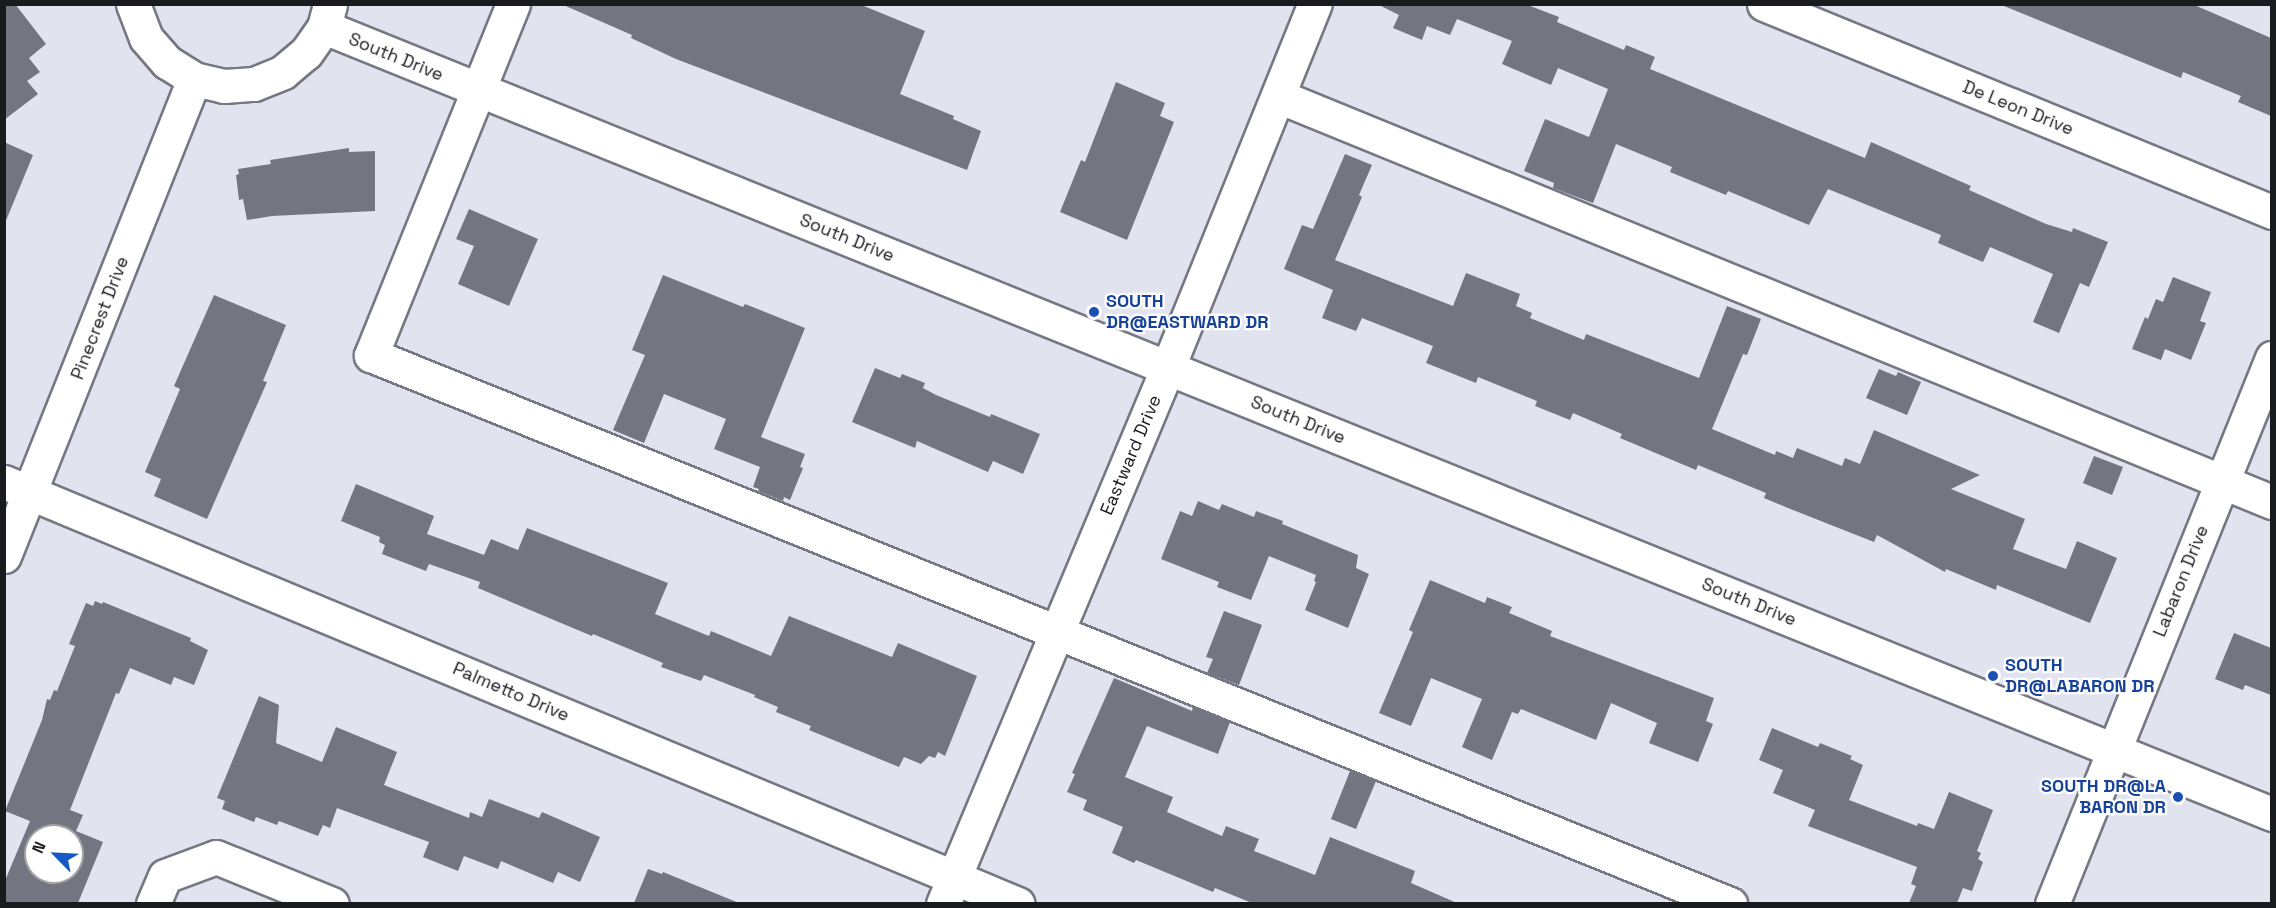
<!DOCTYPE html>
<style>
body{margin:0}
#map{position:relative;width:2276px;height:908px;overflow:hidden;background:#e1e3ef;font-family:"Space Grotesk",sans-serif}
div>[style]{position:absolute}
.building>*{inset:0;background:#737680}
.roads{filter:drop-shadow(2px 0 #757882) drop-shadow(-2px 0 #757882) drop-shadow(0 2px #757882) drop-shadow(0 -2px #757882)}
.minor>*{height:33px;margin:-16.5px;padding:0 16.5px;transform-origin:16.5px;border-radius:16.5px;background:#fff}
.dots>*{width:16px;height:16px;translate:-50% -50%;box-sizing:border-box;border:3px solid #fff;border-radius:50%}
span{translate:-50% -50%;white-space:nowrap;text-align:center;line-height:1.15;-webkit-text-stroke:4.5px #fff;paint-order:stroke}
.street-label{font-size:18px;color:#1a1b1f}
.transit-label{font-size:18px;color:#164399;font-weight:700}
.left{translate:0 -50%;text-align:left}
.right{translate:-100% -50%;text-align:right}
.frame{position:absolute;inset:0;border:6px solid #1a1b1f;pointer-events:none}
.north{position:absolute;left:24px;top:824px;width:60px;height:60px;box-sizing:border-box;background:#fff;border:2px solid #a3a4a5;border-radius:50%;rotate:294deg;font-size:16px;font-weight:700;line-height:24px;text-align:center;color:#1a1b1f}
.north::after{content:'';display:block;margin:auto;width:21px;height:27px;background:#1559c4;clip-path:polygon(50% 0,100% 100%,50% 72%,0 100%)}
</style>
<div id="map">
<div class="building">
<div style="clip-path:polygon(4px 4px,15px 4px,46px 44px,29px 58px,40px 72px,27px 81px,38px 94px,4px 120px)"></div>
<div style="clip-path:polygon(561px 4px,859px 4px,925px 31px,900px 94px,954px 116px,953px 119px,981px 131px,967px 170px,676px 59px,631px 38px,632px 35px)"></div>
<div style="clip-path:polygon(1377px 4px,1525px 4px,1559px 17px,1557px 22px,1624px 50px,1626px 45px,1655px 57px,1650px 69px,1865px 158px,1871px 142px,1971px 186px,1969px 190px,2046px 224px,2072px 232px,2073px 228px,2108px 242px,2089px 287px,2080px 283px,2059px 333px,2033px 322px,2053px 274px,1990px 247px,1983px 262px,1938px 243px,1941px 235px,1828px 189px,1809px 225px,1728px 191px,1726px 195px,1670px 172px,1672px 167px,1616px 144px,1593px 203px,1553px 188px,1554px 183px,1524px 171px,1545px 119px,1589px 137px,1608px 89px,1558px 68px,1551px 85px,1502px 64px,1512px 41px,1457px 19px,1450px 35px,1427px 26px,1422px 40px,1393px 28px,1399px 15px)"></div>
<div style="clip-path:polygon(1999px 4px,2192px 4px,2271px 38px,2271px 116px,2238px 102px,2241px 96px,2183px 72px,2181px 78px)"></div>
<div style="clip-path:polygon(1116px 82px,1165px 103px,1160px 116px,1174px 122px,1127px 240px,1060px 212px,1081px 160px,1085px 162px)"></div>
<div style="clip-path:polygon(4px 142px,33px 155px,5px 223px,4px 223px)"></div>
<div style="clip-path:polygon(349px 148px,349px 152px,375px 151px,375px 211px,272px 216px,247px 220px,243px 199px,239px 200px,236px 175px,239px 174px,238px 169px,271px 164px,270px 160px)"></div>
<div style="clip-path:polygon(1345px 154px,1372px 165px,1359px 195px,1362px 197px,1335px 260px,1453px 306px,1466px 273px,1520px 294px,1516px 306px,1532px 313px,1530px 318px,1584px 340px,1586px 334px,1699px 378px,1727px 306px,1761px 319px,1747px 355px,1743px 354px,1712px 429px,1775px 455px,1776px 451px,1793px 458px,1797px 448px,1842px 466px,1845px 458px,1860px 464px,1874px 430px,1980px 475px,1951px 489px,2025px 519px,2013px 549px,2066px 569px,2077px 541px,2117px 558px,2090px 623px,1997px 585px,1996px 590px,1946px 569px,1945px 572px,1877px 535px,1874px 542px,1788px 508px,1764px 498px,1766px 493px,1698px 465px,1696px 470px,1620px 438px,1622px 434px,1573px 413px,1570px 420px,1535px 406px,1537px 401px,1478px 377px,1476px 383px,1426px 363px,1433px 346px,1362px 318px,1356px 331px,1322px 318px,1333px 290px,1284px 269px,1302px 225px,1313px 229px)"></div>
<div style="clip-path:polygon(469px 209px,538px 239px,509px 306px,458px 284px,474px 246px,456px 239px)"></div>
<div style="clip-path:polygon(663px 275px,743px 307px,745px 304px,805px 328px,761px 437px,805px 454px,800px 467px,803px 468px,790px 500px,784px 497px,783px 501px,758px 491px,759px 489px,753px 487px,760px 467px,714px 449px,726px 419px,664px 394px,644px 443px,613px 430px,645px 355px,632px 350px)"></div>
<div style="clip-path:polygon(2173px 277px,2211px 292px,2200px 321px,2206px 323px,2191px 360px,2165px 349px,2161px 360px,2132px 349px,2145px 317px,2148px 319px,2156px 299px,2163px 302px)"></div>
<div style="clip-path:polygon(214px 295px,286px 325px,263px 381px,267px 382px,207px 519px,154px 496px,161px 479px,145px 472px,180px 389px,174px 386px)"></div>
<div style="clip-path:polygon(875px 368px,900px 378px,902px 374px,925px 383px,923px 388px,936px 395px,990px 417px,991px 414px,1040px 434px,1023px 474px,993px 461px,988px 472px,917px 441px,915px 448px,852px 422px)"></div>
<div style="clip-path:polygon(1879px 369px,1896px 376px,1898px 372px,1921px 382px,1907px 415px,1866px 398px)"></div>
<div style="clip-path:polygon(2094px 456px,2123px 467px,2112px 495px,2083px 483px)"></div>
<div style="clip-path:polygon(356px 484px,434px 516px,427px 534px,484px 555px,491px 539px,518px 550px,527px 528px,668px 583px,655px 614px,709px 636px,711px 631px,771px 656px,789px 616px,892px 657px,898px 643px,977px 676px,945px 756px,938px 752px,935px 758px,929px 756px,921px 764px,904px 757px,899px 767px,809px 730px,811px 726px,776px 712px,778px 707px,754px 697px,755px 695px,704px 675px,701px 681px,661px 667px,663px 663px,593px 634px,592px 636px,478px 588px,480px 582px,429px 564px,426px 571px,382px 554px,385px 545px,379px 542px,380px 537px,341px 521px)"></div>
<div style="clip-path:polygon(1198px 501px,1219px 510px,1222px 504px,1254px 517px,1256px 511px,1283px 521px,1282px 524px,1358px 555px,1356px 568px,1369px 574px,1348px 628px,1305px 610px,1316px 582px,1314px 581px,1316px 575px,1269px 556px,1251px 600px,1217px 587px,1219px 582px,1161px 559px,1180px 511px,1192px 516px)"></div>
<div style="clip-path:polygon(1430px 580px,1485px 603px,1487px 597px,1512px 607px,1509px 613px,1552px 631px,1550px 636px,1714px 698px,1706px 721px,1713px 724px,1698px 762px,1649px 743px,1657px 723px,1611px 703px,1596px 740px,1521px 709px,1518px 714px,1512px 712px,1492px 760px,1462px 747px,1482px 699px,1431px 678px,1411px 726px,1379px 713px,1413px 632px,1409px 630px)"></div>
<div style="clip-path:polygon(evenodd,95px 601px,102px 604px,103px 602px,191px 638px,190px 641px,208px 650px,194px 685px,174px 677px,171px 685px,130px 668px,119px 694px,116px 693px,70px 810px,83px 815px,76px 831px,103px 842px,78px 903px,4px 903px,4px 883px,30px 821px,5px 811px,42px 720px,47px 699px,50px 700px,54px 690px,57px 691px,75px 646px,69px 644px,86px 603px,93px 606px,95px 601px,36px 836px,72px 836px,72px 872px,36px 872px,36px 836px)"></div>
<div style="clip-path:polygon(1224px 611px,1262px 625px,1239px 685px,1207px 673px,1213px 659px,1206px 657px)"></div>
<div style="clip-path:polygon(2234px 633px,2271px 648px,2271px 695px,2245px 685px,2243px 690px,2215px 679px)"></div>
<div style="clip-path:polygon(1114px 678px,1192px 711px,1193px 707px,1230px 722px,1218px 754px,1147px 726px,1125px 777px,1173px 797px,1167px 812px,1222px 836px,1226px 826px,1259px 839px,1254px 851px,1315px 875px,1330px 837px,1415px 871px,1411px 883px,1457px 903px,1252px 903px,1215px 888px,1213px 892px,1136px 860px,1134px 863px,1112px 853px,1123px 827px,1083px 810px,1087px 800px,1067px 792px,1075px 774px,1072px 773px)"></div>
<div style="clip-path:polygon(259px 696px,279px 705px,276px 743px,322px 762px,336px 727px,397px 752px,384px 785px,469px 818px,470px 812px,482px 817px,489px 799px,539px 818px,542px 812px,600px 837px,580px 882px,558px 872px,553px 883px,501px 861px,498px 869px,464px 856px,458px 871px,423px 857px,429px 842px,337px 808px,330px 828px,323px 825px,318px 836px,279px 821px,277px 825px,256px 817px,254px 822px,222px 809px,225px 801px,217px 798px)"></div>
<div style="clip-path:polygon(1772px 728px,1818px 747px,1820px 743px,1852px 756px,1850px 759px,1863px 765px,1849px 800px,1917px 826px,1918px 823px,1934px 829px,1949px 792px,1993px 810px,1977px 851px,1981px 853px,1978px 859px,1983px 862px,1972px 891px,1963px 888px,1957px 903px,1909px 903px,1916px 886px,1911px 884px,1917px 867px,1808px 826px,1815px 810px,1773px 793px,1783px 770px,1759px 760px)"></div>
<div style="clip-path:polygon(1350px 771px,1376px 781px,1356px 829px,1331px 819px)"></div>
<div style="clip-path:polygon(648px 869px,662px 874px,663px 872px,739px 903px,634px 903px)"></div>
</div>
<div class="roads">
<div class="minor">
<div style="left:133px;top:4px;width:36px;rotate:69deg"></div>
<div style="left:146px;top:38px;width:32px;rotate:49deg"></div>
<div style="left:167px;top:62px;width:32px;rotate:32deg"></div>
<div style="left:194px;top:79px;width:31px;rotate:13deg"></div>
<div style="left:224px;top:86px;width:30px;rotate:-4deg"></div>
<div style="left:254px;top:84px;width:31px;rotate:-22deg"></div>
<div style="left:283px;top:72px;width:30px;rotate:-40deg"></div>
<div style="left:306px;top:53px;width:32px;rotate:-55deg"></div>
<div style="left:324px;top:27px;width:24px;rotate:-75deg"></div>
<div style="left:513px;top:4px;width:379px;rotate:112deg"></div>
<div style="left:371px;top:355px;width:1466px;rotate:22deg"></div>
<div style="left:1764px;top:4px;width:549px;rotate:22.27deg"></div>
<div style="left:324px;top:27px;width:2101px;rotate:22deg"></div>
<div style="left:1278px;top:96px;width:1074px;rotate:22.22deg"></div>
<div style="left:4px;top:482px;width:1098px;rotate:22.6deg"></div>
<div style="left:4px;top:556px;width:513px;rotate:-68.28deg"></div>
<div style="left:153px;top:904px;width:30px;rotate:-67deg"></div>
<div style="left:165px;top:876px;width:54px;rotate:-20.4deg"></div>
<div style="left:216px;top:857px;width:125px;rotate:22.1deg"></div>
<div style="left:943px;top:904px;width:582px;rotate:-67.27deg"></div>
<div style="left:1168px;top:367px;width:392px;rotate:-68deg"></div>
<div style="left:2052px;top:904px;width:589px;rotate:-68.05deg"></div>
</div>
</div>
<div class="dots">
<div style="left:1094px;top:312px;background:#1a4fb4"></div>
<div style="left:1993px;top:676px;background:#1a4fb4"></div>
<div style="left:2178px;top:797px;background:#1a4fb4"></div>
</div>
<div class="street-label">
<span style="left:396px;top:57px;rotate:22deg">South Drive</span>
<span style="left:2018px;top:108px;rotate:22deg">De Leon Drive</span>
<span style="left:847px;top:238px;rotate:22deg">South Drive</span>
<span style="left:100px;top:318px;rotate:-69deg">Pinecrest Drive</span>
<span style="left:1298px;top:420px;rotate:22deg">South Drive</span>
<span style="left:1131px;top:455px;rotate:-67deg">Eastward Drive</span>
<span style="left:2181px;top:581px;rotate:-68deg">Labaron Drive</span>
<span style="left:1749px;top:602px;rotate:22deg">South Drive</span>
<span style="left:511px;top:692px;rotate:23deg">Palmetto Drive</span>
</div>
<div class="transit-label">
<span class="left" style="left:1106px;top:312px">SOUTH<br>DR@EASTWARD DR</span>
<span class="left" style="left:2005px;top:676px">SOUTH<br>DR@LABARON DR</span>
<span class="right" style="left:2166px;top:797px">SOUTH DR@LA<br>BARON DR</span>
</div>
<div class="frame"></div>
<div class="north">N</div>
</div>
